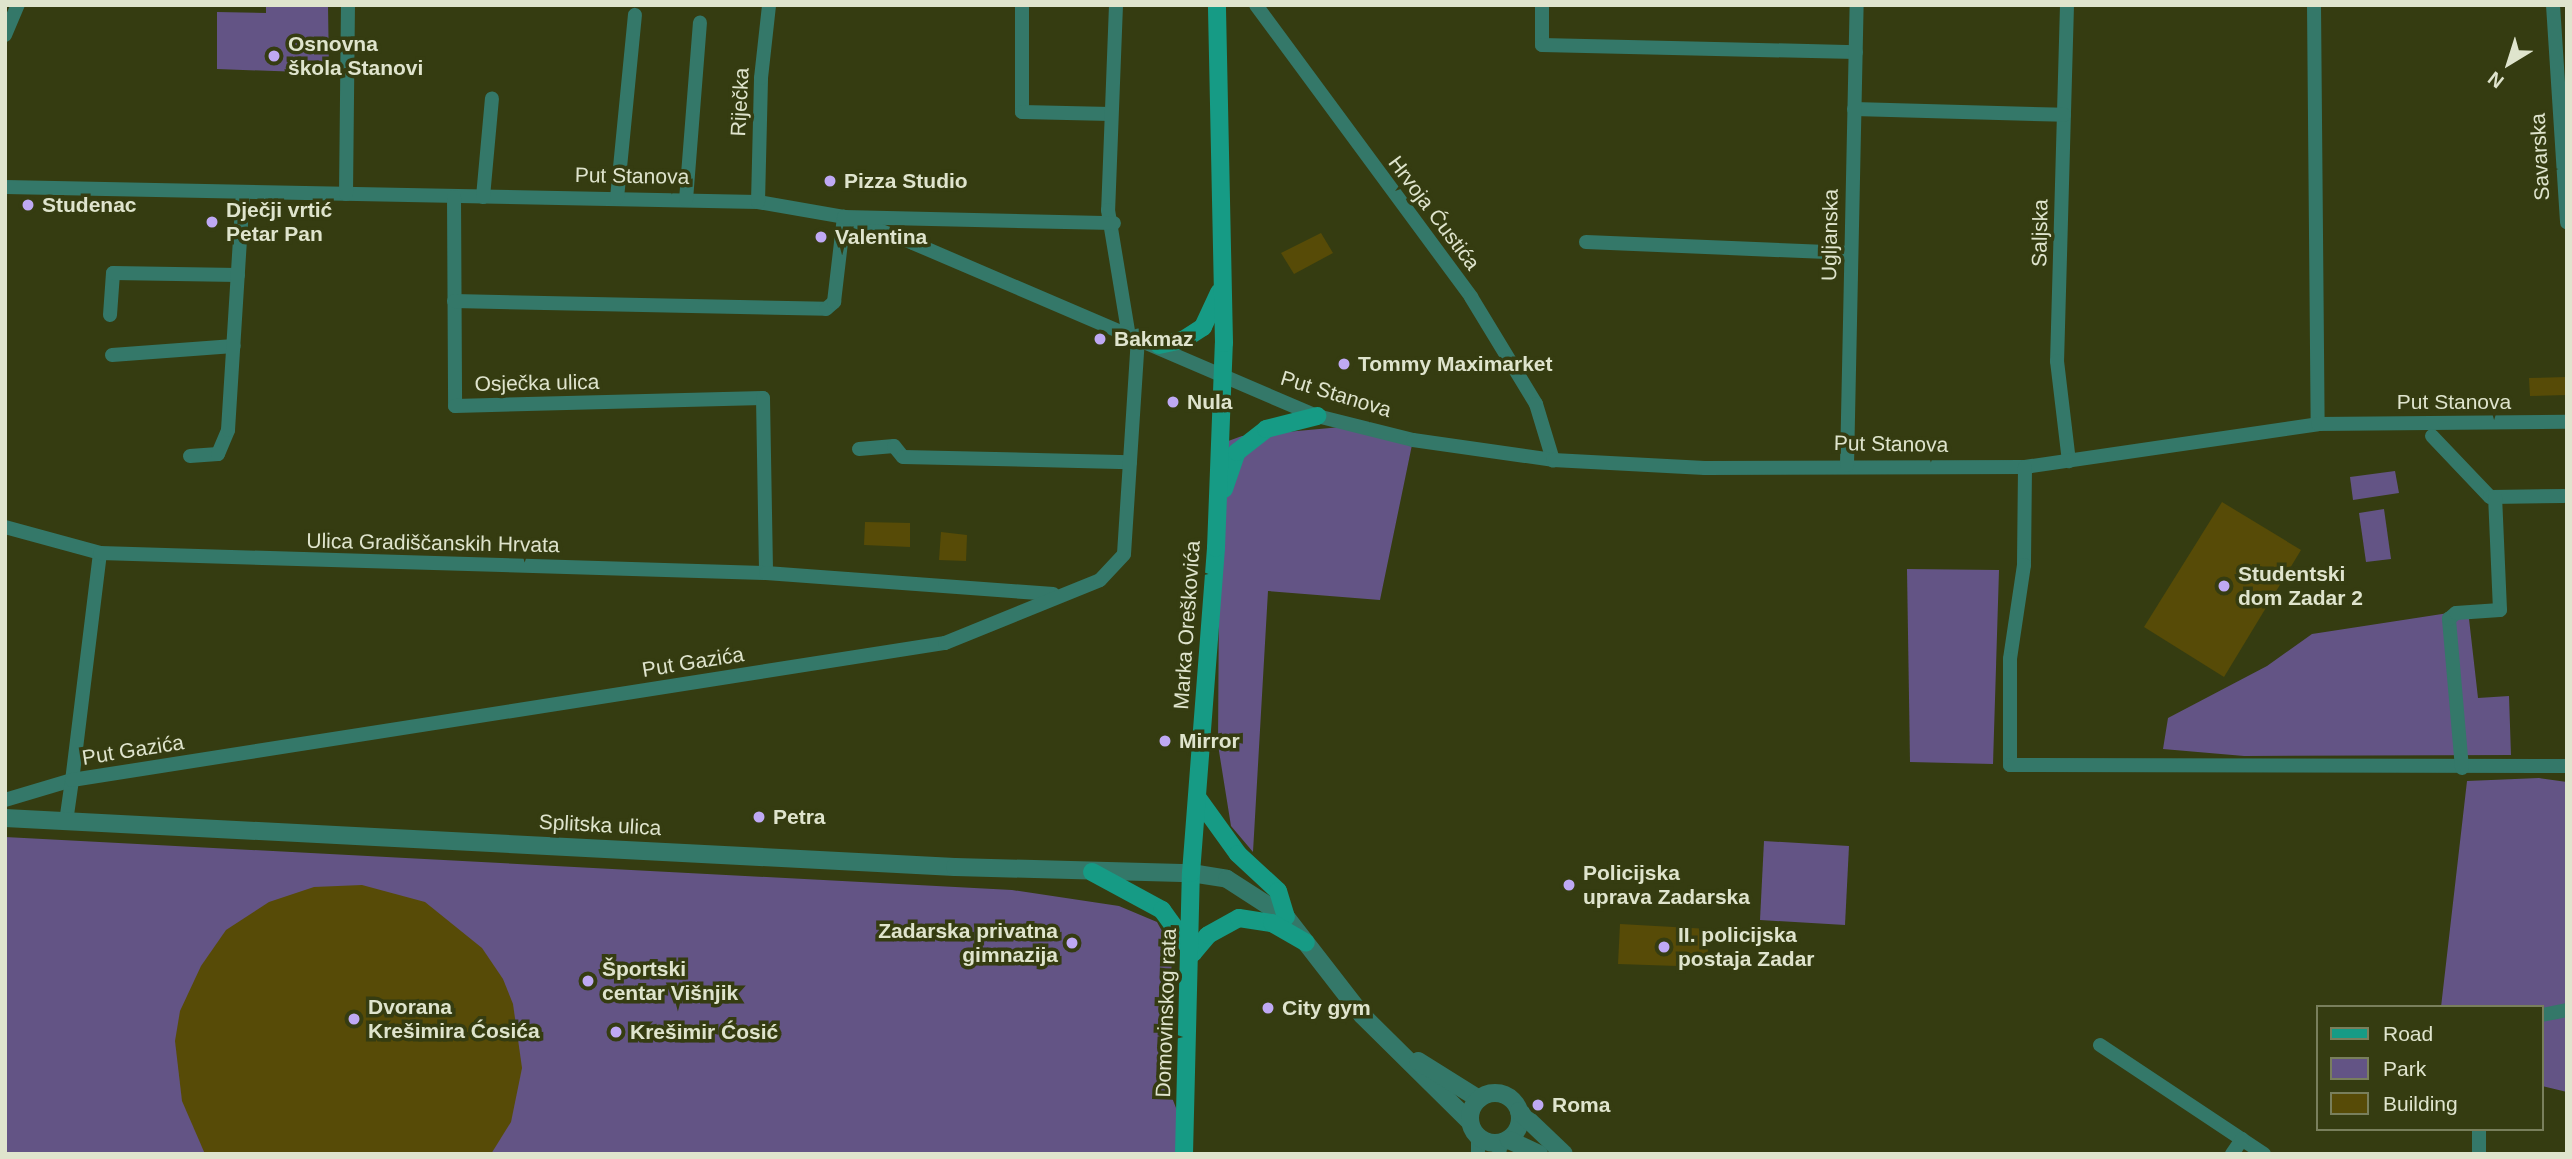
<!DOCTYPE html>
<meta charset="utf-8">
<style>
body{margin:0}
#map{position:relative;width:2572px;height:1159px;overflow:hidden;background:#353c11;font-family:Helvetica,sans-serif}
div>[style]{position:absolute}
.green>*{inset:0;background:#635485}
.building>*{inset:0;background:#574b07}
.minor>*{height:14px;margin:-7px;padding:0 7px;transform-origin:7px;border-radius:7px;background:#347869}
.tertiary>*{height:18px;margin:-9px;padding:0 9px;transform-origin:9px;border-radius:9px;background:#347869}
.tertiary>.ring{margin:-9px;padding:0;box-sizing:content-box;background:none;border:18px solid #347869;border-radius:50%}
.secondary>*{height:18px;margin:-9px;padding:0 9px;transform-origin:9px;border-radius:9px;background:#169b85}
.dots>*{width:19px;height:19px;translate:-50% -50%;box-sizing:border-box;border:4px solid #353c11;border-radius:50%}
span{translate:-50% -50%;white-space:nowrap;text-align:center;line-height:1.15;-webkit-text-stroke:7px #353c11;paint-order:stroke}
.poi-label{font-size:21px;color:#dfe4cd;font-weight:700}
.left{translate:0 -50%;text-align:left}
.right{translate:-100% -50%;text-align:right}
.street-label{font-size:21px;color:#dfe4cd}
.frame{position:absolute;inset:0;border:7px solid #dfe4cd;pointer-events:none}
.legend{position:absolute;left:2316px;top:1005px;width:228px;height:126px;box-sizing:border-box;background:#353c11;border:2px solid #797f5c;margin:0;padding:9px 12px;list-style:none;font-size:21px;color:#dfe4cd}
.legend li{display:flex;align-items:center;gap:14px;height:35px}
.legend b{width:35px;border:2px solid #797f5c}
.north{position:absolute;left:2474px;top:28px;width:70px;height:70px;-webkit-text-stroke:5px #353c11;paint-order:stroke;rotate:218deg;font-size:19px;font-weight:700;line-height:28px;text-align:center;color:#dfe4cd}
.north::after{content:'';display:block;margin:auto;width:24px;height:32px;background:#dfe4cd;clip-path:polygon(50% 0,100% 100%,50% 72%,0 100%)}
</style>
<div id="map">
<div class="green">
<div style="clip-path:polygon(266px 5px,328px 5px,329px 73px,217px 69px,217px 12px,266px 13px)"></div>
<div style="clip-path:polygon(1352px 426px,1413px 440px,1380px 600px,1268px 591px,1253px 852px,1231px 826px,1218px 745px,1220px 444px,1242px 436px)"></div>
<div style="clip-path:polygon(2395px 471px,2399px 493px,2353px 500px,2350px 477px)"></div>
<div style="clip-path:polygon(2384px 509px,2391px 559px,2366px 562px,2359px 513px)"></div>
<div style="clip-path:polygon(1907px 569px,1999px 570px,1993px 764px,1910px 762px)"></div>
<div style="clip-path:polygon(2468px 610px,2478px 698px,2509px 696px,2511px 755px,2244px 756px,2163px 749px,2168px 718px,2267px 666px,2312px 634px)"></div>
<div style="clip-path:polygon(2539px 778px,2567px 782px,2567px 1092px,2542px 1086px,2542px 1007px,2441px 1007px,2467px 781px)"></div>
<div style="clip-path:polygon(5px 837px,1012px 890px,1119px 906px,1157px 922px,1173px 951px,1162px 1072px,1185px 1131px,1184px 1154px,5px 1154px)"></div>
<div style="clip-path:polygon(1764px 841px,1849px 846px,1845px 925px,1760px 920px)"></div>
</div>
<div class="building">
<div style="clip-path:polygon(1321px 233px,1333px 253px,1294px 274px,1281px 253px)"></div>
<div style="clip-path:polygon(2567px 377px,2567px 395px,2530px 396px,2529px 378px)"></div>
<div style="clip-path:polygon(2222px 502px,2301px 550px,2224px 677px,2144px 627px)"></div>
<div style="clip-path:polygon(865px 522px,910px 523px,910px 547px,864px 545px)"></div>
<div style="clip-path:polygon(941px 532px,967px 535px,966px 561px,939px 560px)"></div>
<div style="clip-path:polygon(362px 885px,425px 902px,482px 948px,503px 979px,513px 1004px,522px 1068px,511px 1122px,491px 1154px,205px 1154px,182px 1101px,175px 1041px,180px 1011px,201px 966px,226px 930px,269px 902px,314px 887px)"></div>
<div style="clip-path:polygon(1620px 924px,1709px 929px,1707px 967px,1618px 964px)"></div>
</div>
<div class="minor">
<div style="left:1022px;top:5px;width:107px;rotate:90deg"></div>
<div style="left:1022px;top:112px;width:89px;rotate:1.3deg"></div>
<div style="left:1116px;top:5px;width:205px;rotate:92.2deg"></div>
<div style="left:1108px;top:210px;width:123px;rotate:80.6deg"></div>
<div style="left:1256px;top:5px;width:363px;rotate:53.6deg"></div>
<div style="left:1471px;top:297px;width:125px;rotate:58.7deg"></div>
<div style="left:1536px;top:404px;width:59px;rotate:73.1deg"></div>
<div style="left:1542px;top:5px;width:40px;rotate:90deg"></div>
<div style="left:1542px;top:45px;width:314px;rotate:1.3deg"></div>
<div style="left:2067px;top:5px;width:356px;rotate:91.6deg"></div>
<div style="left:2057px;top:361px;width:101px;rotate:83.2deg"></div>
<div style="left:2314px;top:5px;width:419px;rotate:89.5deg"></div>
<div style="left:2553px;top:5px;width:218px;rotate:86.3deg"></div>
<div style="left:5px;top:35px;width:33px;rotate:-67deg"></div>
<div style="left:1854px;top:109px;width:210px;rotate:1.6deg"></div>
<div style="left:5px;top:187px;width:753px;rotate:1.14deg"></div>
<div style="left:758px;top:202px;width:87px;rotate:9.9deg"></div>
<div style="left:844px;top:217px;width:74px;rotate:20.6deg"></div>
<div style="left:913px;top:243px;width:439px;rotate:23.2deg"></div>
<div style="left:1317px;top:416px;width:99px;rotate:14deg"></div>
<div style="left:1413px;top:440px;width:141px;rotate:8.1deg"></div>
<div style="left:1553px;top:460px;width:152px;rotate:3deg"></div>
<div style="left:1705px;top:468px;width:320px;rotate:-0.2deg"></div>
<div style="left:2025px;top:467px;width:296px;rotate:-8.3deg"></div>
<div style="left:2318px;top:424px;width:249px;rotate:-0.5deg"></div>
<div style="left:346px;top:194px;width:189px;rotate:-89.4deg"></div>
<div style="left:454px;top:197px;width:209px;rotate:89.7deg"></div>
<div style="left:455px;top:406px;width:308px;rotate:-1.5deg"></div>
<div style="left:763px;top:398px;width:175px;rotate:89deg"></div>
<div style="left:483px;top:197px;width:99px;rotate:-84.8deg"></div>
<div style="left:617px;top:198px;width:184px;rotate:-84.4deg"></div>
<div style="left:686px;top:200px;width:178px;rotate:-85.5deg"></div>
<div style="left:758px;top:202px;width:124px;rotate:-88.6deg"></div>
<div style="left:761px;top:78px;width:73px;rotate:-83.7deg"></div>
<div style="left:1586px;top:242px;width:265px;rotate:2.4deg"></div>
<div style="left:454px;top:301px;width:372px;rotate:1.2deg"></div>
<div style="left:826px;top:309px;width:11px;rotate:-41deg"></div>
<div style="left:834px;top:302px;width:86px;rotate:-83.3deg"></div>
<div style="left:844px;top:217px;width:270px;rotate:1.3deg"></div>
<div style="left:110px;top:315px;width:42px;rotate:-85.9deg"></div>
<div style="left:113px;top:273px;width:125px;rotate:0.9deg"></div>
<div style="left:112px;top:355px;width:122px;rotate:-4.2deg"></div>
<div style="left:2432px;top:436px;width:84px;rotate:46.4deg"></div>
<div style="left:2490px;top:497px;width:74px;rotate:-0.8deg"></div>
<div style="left:859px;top:449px;width:35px;rotate:-5deg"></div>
<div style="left:894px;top:446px;width:14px;rotate:51deg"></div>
<div style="left:903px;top:457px;width:227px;rotate:1.3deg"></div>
<div style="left:190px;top:456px;width:28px;rotate:-4deg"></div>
<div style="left:218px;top:454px;width:26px;rotate:-67deg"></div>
<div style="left:228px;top:430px;width:237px;rotate:-86.4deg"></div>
<div style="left:1847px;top:465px;width:460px;rotate:-88.8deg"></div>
<div style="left:2025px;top:467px;width:98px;rotate:90.6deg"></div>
<div style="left:2024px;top:565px;width:95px;rotate:98.5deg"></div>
<div style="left:2010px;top:659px;width:106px;rotate:90deg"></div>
<div style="left:2010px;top:765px;width:557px;rotate:0.1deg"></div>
<div style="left:5px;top:527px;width:98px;rotate:15.3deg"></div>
<div style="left:100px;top:553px;width:229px;rotate:97deg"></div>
<div style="left:72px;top:780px;width:70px;rotate:163.4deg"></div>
<div style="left:100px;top:553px;width:666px;rotate:1.72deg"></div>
<div style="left:766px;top:573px;width:288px;rotate:4.2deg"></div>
<div style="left:2462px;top:768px;width:150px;rotate:-95deg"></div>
<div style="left:2449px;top:619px;width:9px;rotate:-41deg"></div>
<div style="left:2456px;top:613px;width:44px;rotate:-3.9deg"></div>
<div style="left:2500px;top:610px;width:113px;rotate:-92.5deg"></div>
<div style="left:66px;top:822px;width:42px;rotate:-81.9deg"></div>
<div style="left:72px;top:780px;width:884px;rotate:-8.92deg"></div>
<div style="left:945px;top:643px;width:167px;rotate:-22.1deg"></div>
<div style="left:1100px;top:580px;width:35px;rotate:-47deg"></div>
<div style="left:1124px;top:554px;width:219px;rotate:-86.3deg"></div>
<div style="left:2542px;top:1015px;width:25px;rotate:-11deg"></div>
<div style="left:2100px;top:1045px;width:197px;rotate:33.6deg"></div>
<div style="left:1478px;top:1137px;width:17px;rotate:90deg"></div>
<div style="left:1499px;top:1154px;width:11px;rotate:-80deg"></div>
<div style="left:2232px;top:1154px;width:18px;rotate:-56deg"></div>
<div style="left:2479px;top:1154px;width:25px;rotate:-90deg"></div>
</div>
<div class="tertiary">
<div style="left:5px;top:818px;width:951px;rotate:2.95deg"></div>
<div style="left:955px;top:867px;width:236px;rotate:1.5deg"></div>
<div style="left:1191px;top:873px;width:36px;rotate:9deg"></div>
<div style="left:1227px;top:879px;width:70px;rotate:32.8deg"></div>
<div style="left:1286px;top:917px;width:124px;rotate:52.2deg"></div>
<div style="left:1362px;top:1015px;width:152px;rotate:44.7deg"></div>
<div style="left:1418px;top:1061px;width:72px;rotate:31.9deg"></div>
<div class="ring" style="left:1470px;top:1093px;width:32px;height:32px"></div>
<div style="left:1519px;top:1111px;width:62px;rotate:43.7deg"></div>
<div style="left:1509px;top:1140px;width:33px;rotate:25deg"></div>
</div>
<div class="secondary">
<div style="left:1159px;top:345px;width:25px;rotate:-12deg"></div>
<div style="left:1183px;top:340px;width:24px;rotate:-33deg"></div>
<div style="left:1203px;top:327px;width:38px;rotate:-65deg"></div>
<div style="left:1224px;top:489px;width:39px;rotate:-71deg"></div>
<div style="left:1237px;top:452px;width:37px;rotate:-38deg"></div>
<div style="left:1266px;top:429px;width:53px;rotate:-14.3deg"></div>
<div style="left:1197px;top:797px;width:70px;rotate:54.3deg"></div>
<div style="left:1238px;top:854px;width:54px;rotate:42.8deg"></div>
<div style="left:1278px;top:891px;width:27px;rotate:73deg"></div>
<div style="left:1092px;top:872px;width:80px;rotate:28.5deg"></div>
<div style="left:1162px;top:910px;width:53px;rotate:54.2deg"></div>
<div style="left:1193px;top:953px;width:23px;rotate:-50deg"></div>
<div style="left:1208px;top:935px;width:35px;rotate:-29deg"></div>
<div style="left:1239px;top:918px;width:33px;rotate:9deg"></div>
<div style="left:1272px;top:923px;width:39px;rotate:30deg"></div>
<div style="left:1184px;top:1154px;width:281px;rotate:-88.6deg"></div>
<div style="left:1191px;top:873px;width:326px;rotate:-85.6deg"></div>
<div style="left:1216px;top:548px;width:205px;rotate:-87.8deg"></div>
<div style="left:1224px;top:343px;width:338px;rotate:-91.2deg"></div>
</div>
<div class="dots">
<div style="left:274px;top:56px;background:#bfa9f4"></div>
<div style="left:830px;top:181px;background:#bfa9f4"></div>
<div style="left:28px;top:205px;background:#bfa9f4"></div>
<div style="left:212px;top:222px;background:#bfa9f4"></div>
<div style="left:821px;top:237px;background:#bfa9f4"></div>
<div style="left:1100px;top:339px;background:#bfa9f4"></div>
<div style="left:1344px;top:364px;background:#bfa9f4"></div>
<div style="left:1173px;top:402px;background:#bfa9f4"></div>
<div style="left:2224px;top:586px;background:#bfa9f4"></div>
<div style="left:1165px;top:741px;background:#bfa9f4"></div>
<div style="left:759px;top:817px;background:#bfa9f4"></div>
<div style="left:1569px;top:885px;background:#bfa9f4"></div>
<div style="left:1072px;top:943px;background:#bfa9f4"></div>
<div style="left:1664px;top:947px;background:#bfa9f4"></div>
<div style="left:588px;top:981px;background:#bfa9f4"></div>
<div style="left:1268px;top:1008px;background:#bfa9f4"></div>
<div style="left:354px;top:1019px;background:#bfa9f4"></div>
<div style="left:616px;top:1032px;background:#bfa9f4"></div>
<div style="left:1538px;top:1105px;background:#bfa9f4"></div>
</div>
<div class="poi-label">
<span class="left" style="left:288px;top:56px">Osnovna<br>škola Stanovi</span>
<span class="left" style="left:844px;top:181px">Pizza Studio</span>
<span class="left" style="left:42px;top:205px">Studenac</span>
<span class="left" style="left:226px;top:222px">Dječji vrtić<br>Petar Pan</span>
<span class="left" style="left:835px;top:237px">Valentina</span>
<span class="left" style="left:1114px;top:339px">Bakmaz</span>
<span class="left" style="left:1358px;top:364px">Tommy Maximarket</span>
<span class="left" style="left:1187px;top:402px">Nula</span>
<span class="left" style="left:2238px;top:586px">Studentski<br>dom Zadar 2</span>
<span class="left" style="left:1179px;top:741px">Mirror</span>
<span class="left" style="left:773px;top:817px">Petra</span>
<span class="left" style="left:1583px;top:885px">Policijska<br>uprava Zadarska</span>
<span class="right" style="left:1058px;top:943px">Zadarska privatna<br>gimnazija</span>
<span class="left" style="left:1678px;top:947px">II. policijska<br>postaja Zadar</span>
<span class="left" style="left:602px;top:981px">Športski<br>centar Višnjik</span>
<span class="left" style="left:368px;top:1019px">Dvorana<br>Krešimira Ćosića</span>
<span class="left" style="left:1282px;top:1008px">City gym</span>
<span class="left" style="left:630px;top:1032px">Krešimir Ćosić</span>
<span class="left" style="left:1552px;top:1105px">Roma</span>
</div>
<div class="street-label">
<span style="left:740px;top:102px;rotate:-87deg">Riječka</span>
<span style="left:2540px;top:157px;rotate:-93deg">Savarska</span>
<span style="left:632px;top:176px;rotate:1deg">Put Stanova</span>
<span style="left:1434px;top:213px;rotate:53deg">Hrvoja Ćustića</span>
<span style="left:2040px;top:233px;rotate:-89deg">Saljska</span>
<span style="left:1830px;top:235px;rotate:-89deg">Ugljanska</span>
<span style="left:537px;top:383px;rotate:-1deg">Osječka ulica</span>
<span style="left:1336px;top:394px;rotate:17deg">Put Stanova</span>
<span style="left:2454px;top:402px">Put Stanova</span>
<span style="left:1891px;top:444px;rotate:1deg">Put Stanova</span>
<span style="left:433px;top:543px;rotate:1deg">Ulica Gradiščanskih Hrvata</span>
<span style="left:1187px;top:625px;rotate:-86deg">Marka Oreškovića</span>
<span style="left:693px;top:662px;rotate:-9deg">Put Gazića</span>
<span style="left:133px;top:750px;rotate:-9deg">Put Gazića</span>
<span style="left:600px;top:825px;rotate:3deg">Splitska ulica</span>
<span style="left:1166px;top:1013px;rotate:-88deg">Domovinskog rata</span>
</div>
<div class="frame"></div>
<ul class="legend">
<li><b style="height:9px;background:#169b85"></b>Road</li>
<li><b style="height:19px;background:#635485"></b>Park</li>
<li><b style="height:19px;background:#574b07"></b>Building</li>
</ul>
<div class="north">N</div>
</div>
